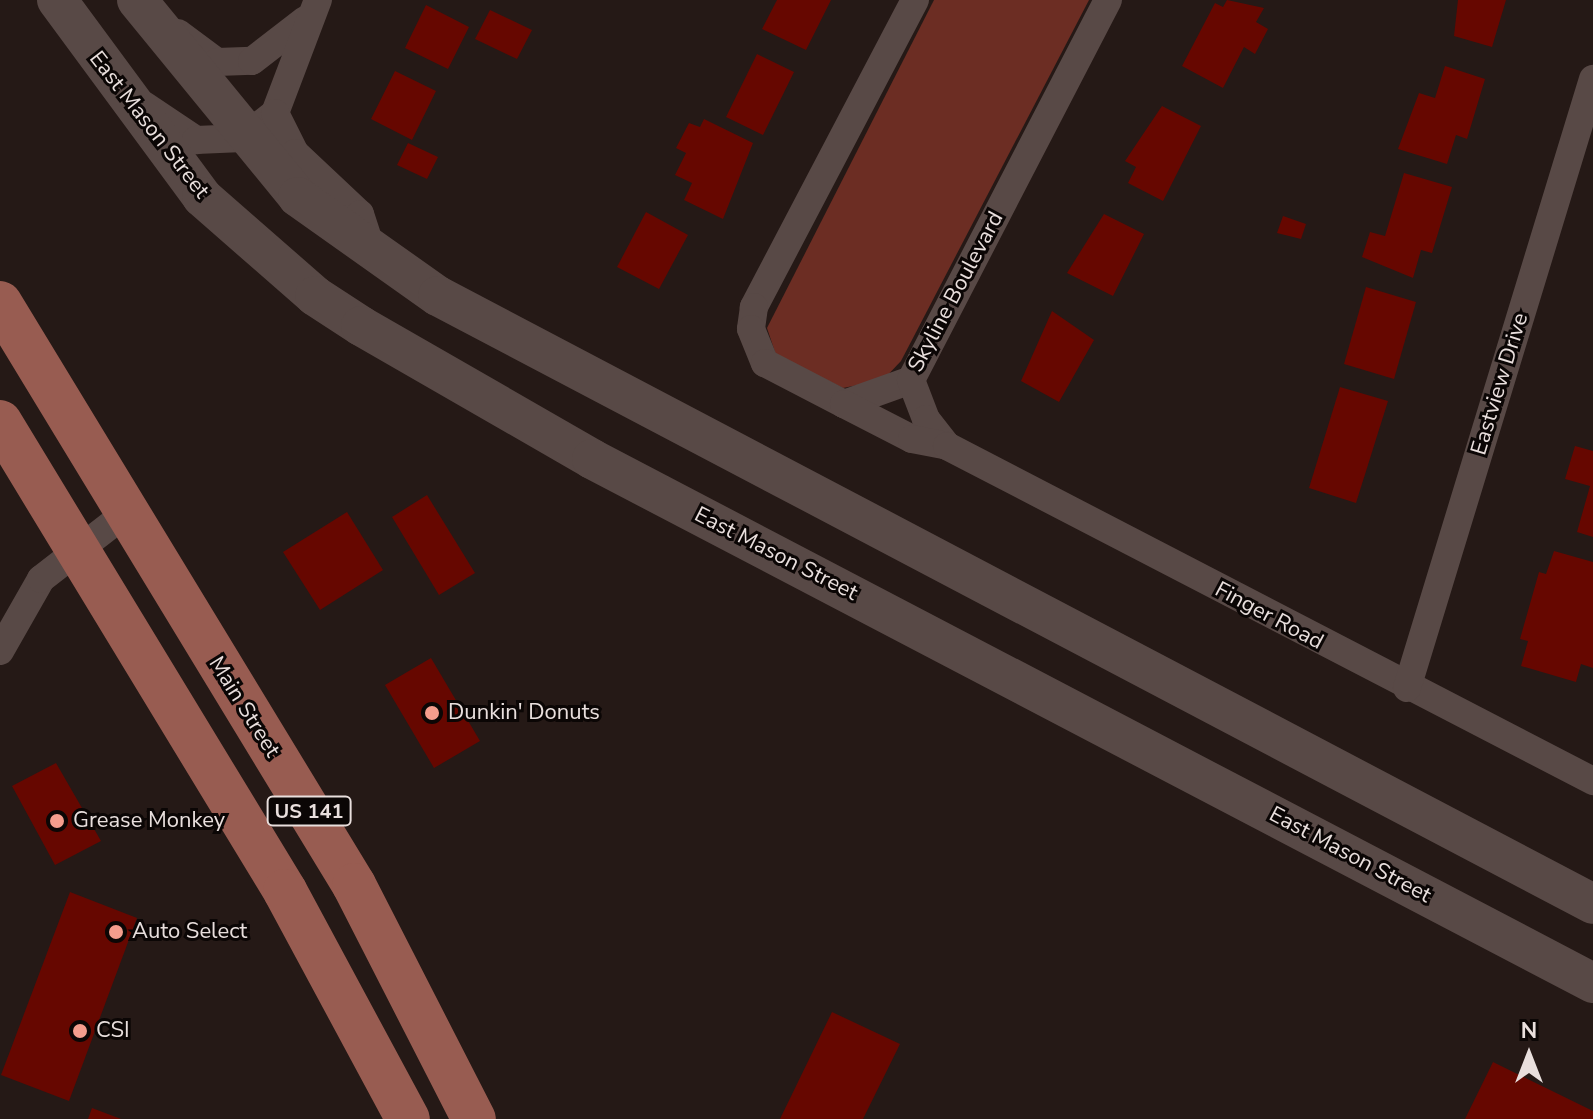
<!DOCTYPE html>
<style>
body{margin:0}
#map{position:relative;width:1593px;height:1119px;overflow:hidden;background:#251916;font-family:"Nunito Sans",sans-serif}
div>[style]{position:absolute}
.green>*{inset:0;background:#6c2d23}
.building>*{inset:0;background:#660700}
.minor>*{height:28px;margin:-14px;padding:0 14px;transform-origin:14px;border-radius:14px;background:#584946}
.secondary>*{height:40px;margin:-20px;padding:0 20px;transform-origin:20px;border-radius:20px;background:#584946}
.primary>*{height:44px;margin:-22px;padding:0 22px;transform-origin:22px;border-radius:22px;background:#985c51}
.dots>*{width:22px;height:22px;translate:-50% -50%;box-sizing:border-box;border:4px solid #0b0605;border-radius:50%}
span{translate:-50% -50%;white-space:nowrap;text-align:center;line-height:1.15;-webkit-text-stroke:6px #0b0605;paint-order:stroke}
.shield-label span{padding:2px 6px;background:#0b0605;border:2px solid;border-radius:6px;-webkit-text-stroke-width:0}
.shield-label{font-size:20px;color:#e9dfdd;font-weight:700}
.street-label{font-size:22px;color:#e9dfdd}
.poi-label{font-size:22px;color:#e9dfdd}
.left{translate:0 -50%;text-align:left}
.north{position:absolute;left:1489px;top:1015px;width:80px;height:80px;-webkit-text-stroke:6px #0b0605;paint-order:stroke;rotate:0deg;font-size:22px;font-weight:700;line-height:32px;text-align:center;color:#e9dfdd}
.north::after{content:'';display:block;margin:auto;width:28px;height:36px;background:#e9dfdd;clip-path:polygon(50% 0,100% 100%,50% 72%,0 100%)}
</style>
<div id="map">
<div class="green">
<div style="clip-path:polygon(934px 0,1089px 0,901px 361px,883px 380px,843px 388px,776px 355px,767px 328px)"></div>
</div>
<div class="building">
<div style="clip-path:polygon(777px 0,831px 0,806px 50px,762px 29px)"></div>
<div style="clip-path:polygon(1227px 0,1264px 8px,1256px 22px,1268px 29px,1255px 54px,1244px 47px,1223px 88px,1182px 66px,1215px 3px,1223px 7px)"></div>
<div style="clip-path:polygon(1458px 0,1506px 0,1492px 47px,1454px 36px)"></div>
<div style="clip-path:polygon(426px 5px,469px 27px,448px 69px,405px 48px)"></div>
<div style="clip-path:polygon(490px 10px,532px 30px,517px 59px,475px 39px)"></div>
<div style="clip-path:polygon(757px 54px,794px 72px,763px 135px,726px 117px)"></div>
<div style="clip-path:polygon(1445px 66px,1485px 79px,1467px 139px,1456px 135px,1447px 164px,1398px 149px,1419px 93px,1435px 98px)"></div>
<div style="clip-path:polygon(395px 71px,436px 91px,412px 140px,371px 119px)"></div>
<div style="clip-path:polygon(1162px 106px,1201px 126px,1163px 201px,1128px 183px,1136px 167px,1125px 161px)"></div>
<div style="clip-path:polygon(704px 119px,753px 143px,723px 219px,684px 200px,692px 183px,675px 175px,686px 153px,676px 148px,689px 123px,700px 127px)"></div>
<div style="clip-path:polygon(408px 143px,438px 157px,427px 179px,397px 165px)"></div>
<div style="clip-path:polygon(1404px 173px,1452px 187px,1432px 253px,1421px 250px,1413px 278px,1362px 257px,1370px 232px,1385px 236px)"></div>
<div style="clip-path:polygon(646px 212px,688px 235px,659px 289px,617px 267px)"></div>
<div style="clip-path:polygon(1104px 214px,1144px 234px,1113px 296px,1067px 273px)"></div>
<div style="clip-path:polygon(1283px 216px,1306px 224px,1301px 239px,1277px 233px)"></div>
<div style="clip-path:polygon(1366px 287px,1416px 302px,1394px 379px,1344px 364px)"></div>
<div style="clip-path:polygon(1052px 311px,1094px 340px,1059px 402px,1021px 381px)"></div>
<div style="clip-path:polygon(1340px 387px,1388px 401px,1356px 503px,1309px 488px)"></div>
<div style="clip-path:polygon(1575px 446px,1593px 451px,1593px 537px,1577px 532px,1590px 486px,1565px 479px)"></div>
<div style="clip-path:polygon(427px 495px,475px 573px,439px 595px,392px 517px)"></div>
<div style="clip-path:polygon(347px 512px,383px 570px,320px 610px,283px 552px)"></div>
<div style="clip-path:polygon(1554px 551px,1593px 562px,1593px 668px,1581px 664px,1576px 682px,1521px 666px,1528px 641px,1520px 639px,1539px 572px,1546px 574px)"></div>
<div style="clip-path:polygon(431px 658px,480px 741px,434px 768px,385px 685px)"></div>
<div style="clip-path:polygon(56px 763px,101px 841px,55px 865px,12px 786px)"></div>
<div style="clip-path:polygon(70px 892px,137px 918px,69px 1101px,1px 1075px)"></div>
<div style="clip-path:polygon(832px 1012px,900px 1044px,863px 1119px,780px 1119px)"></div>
<div style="clip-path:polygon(1493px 1062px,1593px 1111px,1593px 1119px,1465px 1119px)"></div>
<div style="clip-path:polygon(92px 1108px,121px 1119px,88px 1119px)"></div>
</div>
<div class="minor">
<div style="left:915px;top:0;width:347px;rotate:117.7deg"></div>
<div style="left:754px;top:307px;width:22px;rotate:98deg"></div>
<div style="left:751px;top:329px;width:37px;rotate:68deg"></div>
<div style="left:765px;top:363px;width:89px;rotate:27.4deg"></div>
<div style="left:844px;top:404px;width:71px;rotate:-19.7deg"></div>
<div style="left:911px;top:380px;width:428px;rotate:-62.6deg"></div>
<div style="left:178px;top:33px;width:49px;rotate:36.6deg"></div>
<div style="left:217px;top:62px;width:35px;rotate:-2deg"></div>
<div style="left:252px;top:61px;width:67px;rotate:-37.7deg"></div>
<div style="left:144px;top:105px;width:63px;rotate:33.9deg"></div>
<div style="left:196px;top:140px;width:47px;rotate:-2.4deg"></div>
<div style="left:243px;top:138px;width:41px;rotate:-38deg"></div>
<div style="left:275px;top:113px;width:121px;rotate:-69.2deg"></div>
<div style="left:275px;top:113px;width:45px;rotate:63.4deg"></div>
<div style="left:295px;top:153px;width:89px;rotate:43.2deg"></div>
<div style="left:360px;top:214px;width:42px;rotate:72deg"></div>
<div style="left:911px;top:380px;width:42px;rotate:69deg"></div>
<div style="left:926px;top:419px;width:34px;rotate:52deg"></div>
<div style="left:844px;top:404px;width:76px;rotate:27.2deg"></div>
<div style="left:912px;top:439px;width:36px;rotate:11deg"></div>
<div style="left:947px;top:446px;width:728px;rotate:27.41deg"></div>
<div style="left:0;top:651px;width:83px;rotate:-60.3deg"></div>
<div style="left:41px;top:579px;width:108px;rotate:-37.8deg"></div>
<div style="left:1407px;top:688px;width:637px;rotate:-73.02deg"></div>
</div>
<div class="secondary">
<div style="left:57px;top:0;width:245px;rotate:53.6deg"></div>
<div style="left:202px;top:197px;width:150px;rotate:41.2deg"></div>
<div style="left:315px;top:296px;width:55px;rotate:33.1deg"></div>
<div style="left:361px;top:326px;width:267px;rotate:29.9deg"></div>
<div style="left:592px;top:459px;width:1130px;rotate:27.63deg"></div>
<div style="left:137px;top:0;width:254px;rotate:50.7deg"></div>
<div style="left:298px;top:197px;width:171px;rotate:35.3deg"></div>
<div style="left:438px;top:296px;width:1305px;rotate:27.76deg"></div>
</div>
<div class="primary">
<div style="left:0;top:303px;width:681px;rotate:58.69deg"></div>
<div style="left:354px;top:885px;width:263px;rotate:62.9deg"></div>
<div style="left:0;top:422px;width:549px;rotate:58.71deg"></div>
<div style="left:285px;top:891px;width:259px;rotate:61.7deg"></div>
</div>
<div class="dots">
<div style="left:432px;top:713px;background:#f49d8d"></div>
<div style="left:57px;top:821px;background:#f49d8d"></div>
<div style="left:116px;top:932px;background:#f49d8d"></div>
<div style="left:80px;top:1031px;background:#f49d8d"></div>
</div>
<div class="shield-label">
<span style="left:309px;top:811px">US 141</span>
</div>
<div class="street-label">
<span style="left:149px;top:125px;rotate:52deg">East Mason Street</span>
<span style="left:956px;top:292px;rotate:-62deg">Skyline Boulevard</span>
<span style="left:1500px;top:384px;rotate:-73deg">Eastview Drive</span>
<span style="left:776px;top:554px;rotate:27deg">East Mason Street</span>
<span style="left:1269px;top:616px;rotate:28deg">Finger Road</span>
<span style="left:244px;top:707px;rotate:58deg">Main Street</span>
<span style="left:1350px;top:855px;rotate:28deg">East Mason Street</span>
</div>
<div class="poi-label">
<span class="left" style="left:448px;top:713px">Dunkin' Donuts</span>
<span class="left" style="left:73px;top:821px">Grease Monkey</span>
<span class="left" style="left:132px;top:932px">Auto Select</span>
<span class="left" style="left:96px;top:1031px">CSI</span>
</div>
<div class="north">N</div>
</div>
